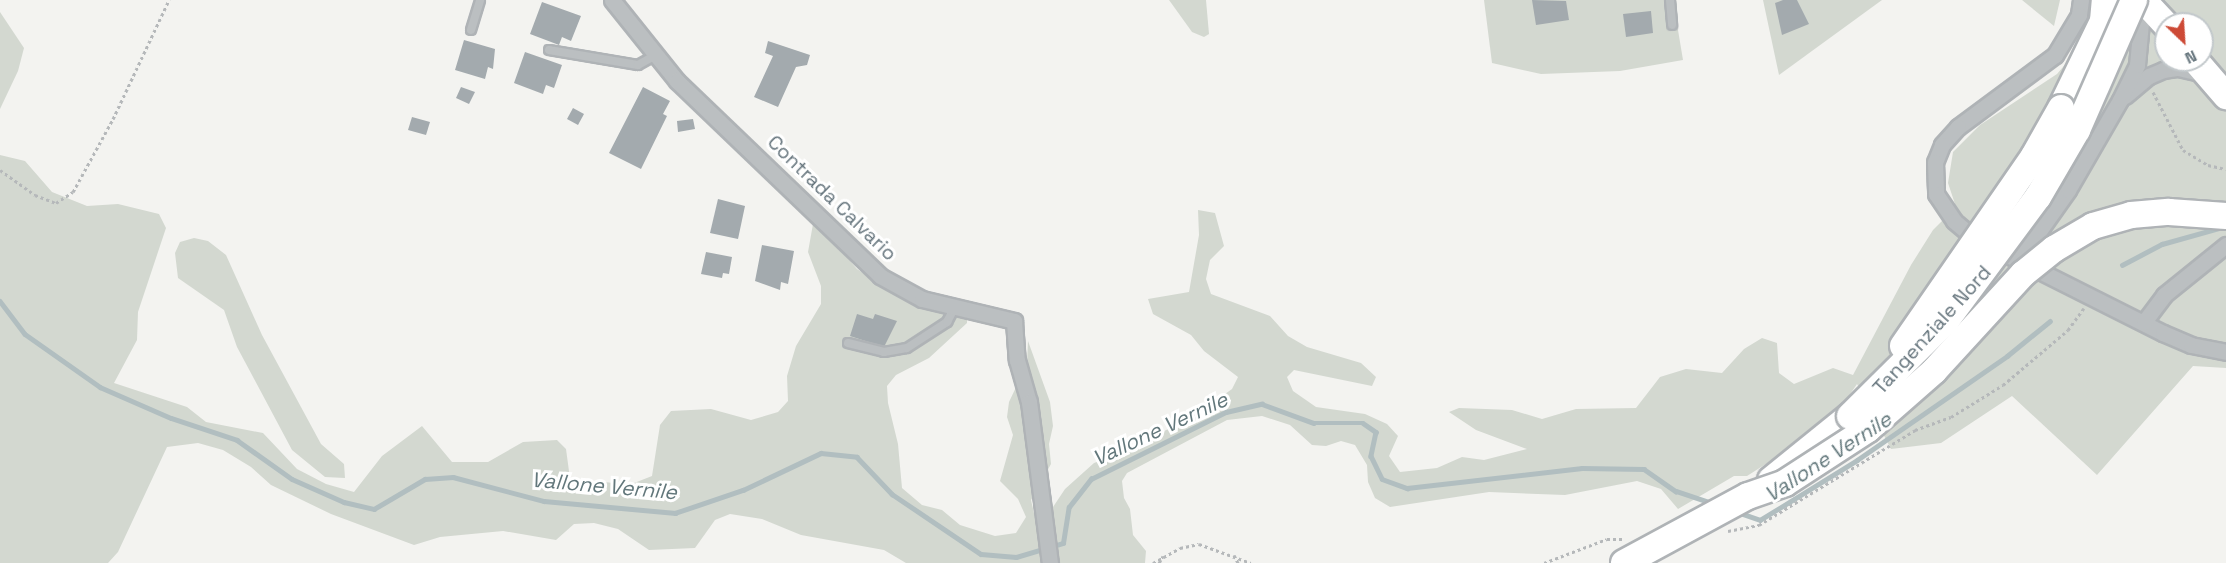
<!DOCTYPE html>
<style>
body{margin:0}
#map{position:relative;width:2226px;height:563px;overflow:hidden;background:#f3f3f0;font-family:"Space Grotesk",sans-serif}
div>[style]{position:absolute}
.green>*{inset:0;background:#d3d8d0}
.stream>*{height:4.5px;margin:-2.25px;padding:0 2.25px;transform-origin:2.25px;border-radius:2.25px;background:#b1bec0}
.building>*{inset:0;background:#a3aaae}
.path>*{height:3px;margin-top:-1.5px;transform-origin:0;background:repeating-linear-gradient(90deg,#b5b8ba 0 3px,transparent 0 6px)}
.roads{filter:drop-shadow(2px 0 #afb3b6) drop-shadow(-2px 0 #afb3b6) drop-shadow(0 2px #afb3b6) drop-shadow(0 -2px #afb3b6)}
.service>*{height:8px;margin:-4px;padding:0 4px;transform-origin:4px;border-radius:4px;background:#bbbfc1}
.minor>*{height:15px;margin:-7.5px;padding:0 7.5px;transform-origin:7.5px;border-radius:7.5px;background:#bbbfc1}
.primary>*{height:26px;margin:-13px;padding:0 13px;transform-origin:13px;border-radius:13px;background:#fff}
.bridges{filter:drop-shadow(2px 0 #afb3b6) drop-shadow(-2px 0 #afb3b6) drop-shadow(0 2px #afb3b6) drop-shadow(0 -2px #afb3b6)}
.primary-bridge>*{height:26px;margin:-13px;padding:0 13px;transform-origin:13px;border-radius:13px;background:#fff}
span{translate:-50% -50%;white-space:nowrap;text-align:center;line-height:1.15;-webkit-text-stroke:6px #fff;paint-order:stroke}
.street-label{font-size:20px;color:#66757d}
.water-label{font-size:21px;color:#62777b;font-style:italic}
.north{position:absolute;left:2154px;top:12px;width:60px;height:60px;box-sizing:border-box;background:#fff;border:2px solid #c2c8cb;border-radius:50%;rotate:155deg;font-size:16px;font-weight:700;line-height:24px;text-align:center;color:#66757d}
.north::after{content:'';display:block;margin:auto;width:21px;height:27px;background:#cd4a36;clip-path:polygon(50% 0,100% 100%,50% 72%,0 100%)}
</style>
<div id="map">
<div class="green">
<div style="clip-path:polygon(1169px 0,1206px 0,1209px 34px,1204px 37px,1192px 32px)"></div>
<div style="clip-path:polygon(1484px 0,1673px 0,1683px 60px,1620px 71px,1541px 74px,1492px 63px)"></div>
<div style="clip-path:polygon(1763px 0,1882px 0,1779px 75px)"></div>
<div style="clip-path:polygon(2022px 0,2060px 0,2054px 26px)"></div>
<div style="clip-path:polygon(2078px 0,2133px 0,2166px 38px,2166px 60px,2185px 60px,2226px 92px,2226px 368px,2193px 366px,2097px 475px,2012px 396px,1941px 443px,1891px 449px,1857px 384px,1840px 409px,1780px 455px,1747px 476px,1734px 476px,1678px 509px,1661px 489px,1637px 481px,1565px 495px,1489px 492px,1390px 507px,1375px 498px,1368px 482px,1367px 465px,1355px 445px,1341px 441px,1326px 446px,1312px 445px,1290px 425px,1262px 416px,1227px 420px,1127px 473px,1122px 481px,1124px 498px,1130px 509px,1133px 535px,1146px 551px,1145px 563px,906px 563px,884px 550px,801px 535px,762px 519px,730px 514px,715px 520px,695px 548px,649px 550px,618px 529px,594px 523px,574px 524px,556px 540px,503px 531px,440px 537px,414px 545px,331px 514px,271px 485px,251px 467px,223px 450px,198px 443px,167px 447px,118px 552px,108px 563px,0 563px,0 155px,25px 161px,52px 192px,87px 206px,118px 204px,159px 214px,166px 228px,138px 312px,137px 340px,114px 383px,187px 407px,206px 422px,263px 433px,297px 469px,326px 484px,354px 492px,382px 456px,422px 426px,452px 462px,488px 462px,523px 442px,557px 440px,566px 449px,571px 486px,605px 482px,629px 485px,652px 476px,660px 425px,671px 411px,711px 409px,751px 420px,778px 412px,788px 401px,787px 376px,796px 346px,821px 304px,821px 286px,808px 252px,813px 224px,826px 233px,857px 269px,885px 288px,926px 306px,967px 314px,967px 323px,929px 358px,896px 375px,887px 386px,888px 403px,898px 444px,902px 488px,922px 505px,942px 510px,960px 525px,995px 536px,1016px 533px,1026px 517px,1018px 499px,1000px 481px,1013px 435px,1007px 417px,1009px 402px,1027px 364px,1028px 341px,1050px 402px,1053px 426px,1049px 444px,1051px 464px,1031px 500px,1036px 522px,1049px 513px,1065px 489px,1094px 463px,1125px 452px,1200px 412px,1232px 389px,1238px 377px,1204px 351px,1191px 335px,1153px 314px,1148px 299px,1189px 292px,1199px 235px,1198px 210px,1215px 213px,1224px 246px,1210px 260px,1206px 279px,1211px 294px,1270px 316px,1288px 336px,1307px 347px,1361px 363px,1376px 377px,1372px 386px,1294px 370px,1287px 377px,1293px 391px,1316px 407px,1365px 414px,1387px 424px,1398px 436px,1389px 456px,1400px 472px,1437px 468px,1462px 457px,1484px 460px,1527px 449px,1476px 430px,1449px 412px,1459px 408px,1512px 410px,1542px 419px,1576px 409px,1636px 408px,1660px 377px,1686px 369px,1722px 373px,1744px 349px,1762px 338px,1777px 343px,1779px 373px,1794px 384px,1833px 368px,1853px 375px,1911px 265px,1933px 230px,1956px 207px,1948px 183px,1953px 152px,1980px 125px,2057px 74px,2074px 54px,2082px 15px)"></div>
<div style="clip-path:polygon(2154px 0,2226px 0,2226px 84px,2202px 55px,2202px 24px,2176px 24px)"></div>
<div style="clip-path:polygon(0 12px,24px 48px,18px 71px,0 109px)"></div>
<div style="clip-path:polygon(194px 238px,208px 241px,226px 255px,262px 335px,321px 444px,344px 464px,345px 478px,325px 477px,292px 450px,237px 347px,224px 310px,178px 278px,175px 253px,180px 242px)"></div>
</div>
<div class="stream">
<div style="left:2122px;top:265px;width:45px;rotate:-27.7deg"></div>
<div style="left:2162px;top:244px;width:63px;rotate:-15.6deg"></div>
<div style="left:0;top:301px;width:41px;rotate:52.9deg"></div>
<div style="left:25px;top:334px;width:92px;rotate:35.2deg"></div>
<div style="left:100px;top:387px;width:77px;rotate:23.6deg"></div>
<div style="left:171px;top:418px;width:70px;rotate:18.4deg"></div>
<div style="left:237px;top:440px;width:67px;rotate:35.3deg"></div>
<div style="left:292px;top:479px;width:57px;rotate:23.9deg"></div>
<div style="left:344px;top:502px;width:31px;rotate:13deg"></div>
<div style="left:374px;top:509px;width:59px;rotate:-30.5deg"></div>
<div style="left:425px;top:479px;width:28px;rotate:-4deg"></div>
<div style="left:453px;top:477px;width:94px;rotate:14.8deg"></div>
<div style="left:544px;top:501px;width:132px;rotate:5.2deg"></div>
<div style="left:675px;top:513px;width:72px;rotate:-18.7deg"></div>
<div style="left:743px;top:490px;width:86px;rotate:-25.4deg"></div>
<div style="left:821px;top:453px;width:36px;rotate:6deg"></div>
<div style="left:857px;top:457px;width:51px;rotate:46.6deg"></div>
<div style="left:892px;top:494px;width:107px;rotate:34deg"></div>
<div style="left:981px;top:554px;width:35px;rotate:5deg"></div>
<div style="left:1016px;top:557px;width:49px;rotate:-16.6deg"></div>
<div style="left:1063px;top:543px;width:36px;rotate:-81deg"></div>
<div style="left:1069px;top:507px;width:36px;rotate:-52deg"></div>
<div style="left:1091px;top:479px;width:151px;rotate:-26.4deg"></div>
<div style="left:1226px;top:412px;width:37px;rotate:-13deg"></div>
<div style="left:1262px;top:404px;width:55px;rotate:20.1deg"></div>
<div style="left:1314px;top:423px;width:49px"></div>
<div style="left:1363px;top:423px;width:16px;rotate:35deg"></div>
<div style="left:1376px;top:432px;width:25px;rotate:102deg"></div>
<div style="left:1371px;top:456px;width:25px;rotate:64deg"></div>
<div style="left:1382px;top:479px;width:27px;rotate:20deg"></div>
<div style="left:1407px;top:488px;width:176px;rotate:-6.5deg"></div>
<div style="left:1582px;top:468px;width:62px;rotate:0.9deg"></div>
<div style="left:1644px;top:469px;width:39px;rotate:35deg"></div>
<div style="left:1676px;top:491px;width:41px;rotate:18.4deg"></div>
<div style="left:1737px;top:512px;width:24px;rotate:19deg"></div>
<div style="left:1760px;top:520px;width:114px;rotate:-31.7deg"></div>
<div style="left:1857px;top:460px;width:183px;rotate:-34.7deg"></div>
<div style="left:2007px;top:356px;width:55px;rotate:-39.1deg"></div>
</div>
<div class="building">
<div style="clip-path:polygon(1532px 0,1566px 1px,1569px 20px,1536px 25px)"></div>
<div style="clip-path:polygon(1783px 0,1797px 0,1809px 24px,1782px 35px,1775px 3px)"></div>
<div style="clip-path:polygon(542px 2px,581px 16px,571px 41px,562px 37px,559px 45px,530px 34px)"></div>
<div style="clip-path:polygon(1651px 11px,1653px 33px,1626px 37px,1623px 14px)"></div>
<div style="clip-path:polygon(464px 40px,495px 49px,493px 69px,488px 67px,485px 79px,455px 70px)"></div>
<div style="clip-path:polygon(768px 41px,810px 55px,807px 65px,796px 67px,778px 107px,754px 97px,773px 56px,765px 53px)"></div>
<div style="clip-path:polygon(525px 52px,562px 65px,554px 88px,546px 85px,543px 94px,514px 83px)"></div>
<div style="clip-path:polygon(461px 87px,475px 92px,469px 104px,456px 98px)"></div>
<div style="clip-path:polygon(643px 87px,670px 101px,663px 114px,667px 116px,641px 169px,609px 153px)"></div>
<div style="clip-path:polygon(573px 108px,584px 114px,578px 125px,567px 119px)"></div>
<div style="clip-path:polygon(412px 117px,430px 122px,426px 135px,408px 130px)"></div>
<div style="clip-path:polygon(693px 119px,695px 129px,678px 132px,677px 121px)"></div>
<div style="clip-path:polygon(718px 199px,745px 206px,738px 239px,710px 233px)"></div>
<div style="clip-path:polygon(762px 245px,794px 251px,788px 284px,781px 282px,780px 290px,755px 281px)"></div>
<div style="clip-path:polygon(706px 252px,732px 257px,729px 274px,723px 273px,722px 278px,701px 274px)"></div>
<div style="clip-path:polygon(857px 314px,873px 319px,875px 314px,897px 321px,884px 347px,850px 336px)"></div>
</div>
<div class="path">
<div style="left:2153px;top:92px;width:65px;rotate:62.7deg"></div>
<div style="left:2183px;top:150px;width:29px;rotate:31deg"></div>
<div style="left:2208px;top:165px;width:18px;rotate:13deg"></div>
<div style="left:0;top:170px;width:43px;rotate:35.5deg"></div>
<div style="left:35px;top:195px;width:22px;rotate:21deg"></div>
<div style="left:56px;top:203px;width:20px;rotate:-33deg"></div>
<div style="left:73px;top:192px;width:83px;rotate:-61.3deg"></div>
<div style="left:113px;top:119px;width:132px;rotate:-64.8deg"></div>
<div style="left:1728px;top:531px;width:32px;rotate:-11deg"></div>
<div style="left:1759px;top:525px;width:183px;rotate:-31.3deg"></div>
<div style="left:1915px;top:430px;width:38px;rotate:-20deg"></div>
<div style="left:1951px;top:417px;width:61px;rotate:-31.6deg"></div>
<div style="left:2003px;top:385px;width:85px;rotate:-40.2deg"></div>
<div style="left:2068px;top:330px;width:27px;rotate:-54deg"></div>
<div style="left:1234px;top:555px;width:9px;rotate:63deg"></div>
<div style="left:1153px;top:563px;width:31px;rotate:-29deg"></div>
<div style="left:1180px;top:548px;width:19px;rotate:-12deg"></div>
<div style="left:1199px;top:544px;width:55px;rotate:20.1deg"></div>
<div style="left:1159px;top:563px;width:8px;rotate:-60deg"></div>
<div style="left:1544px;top:563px;width:67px;rotate:-20.9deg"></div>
<div style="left:1607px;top:539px;width:17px"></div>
</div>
<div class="roads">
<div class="service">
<div style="left:1670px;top:0;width:25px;rotate:85deg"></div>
<div style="left:471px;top:30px;width:31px;rotate:-73deg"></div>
<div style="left:549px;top:50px;width:90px;rotate:9.6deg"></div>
<div style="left:638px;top:65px;width:21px;rotate:-29deg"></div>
<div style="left:848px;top:343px;width:37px;rotate:14deg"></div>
<div style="left:884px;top:352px;width:23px;rotate:-10deg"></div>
<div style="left:907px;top:348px;width:48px;rotate:-33deg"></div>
<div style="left:947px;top:322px;width:17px;rotate:-62deg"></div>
</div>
<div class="minor">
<div style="left:612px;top:0;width:104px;rotate:51.3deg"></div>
<div style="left:677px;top:81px;width:281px;rotate:43.8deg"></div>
<div style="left:880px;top:276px;width:48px;rotate:28.7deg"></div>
<div style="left:922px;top:299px;width:95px;rotate:13.4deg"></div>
<div style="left:1014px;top:321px;width:39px;rotate:86deg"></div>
<div style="left:1017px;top:360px;width:44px;rotate:74.1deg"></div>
<div style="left:1029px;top:402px;width:162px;rotate:82.6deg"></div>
<div style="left:2081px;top:0;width:15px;rotate:98deg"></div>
<div style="left:2079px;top:15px;width:47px;rotate:121deg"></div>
<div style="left:2055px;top:55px;width:121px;rotate:143.4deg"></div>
<div style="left:1958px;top:127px;width:24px;rotate:132deg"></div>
<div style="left:1942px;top:145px;width:18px;rotate:112deg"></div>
<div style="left:1935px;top:162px;width:32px;rotate:88deg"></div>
<div style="left:1936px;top:194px;width:32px;rotate:56deg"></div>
<div style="left:1954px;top:221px;width:26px;rotate:40deg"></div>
<div style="left:1974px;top:238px;width:212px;rotate:26.7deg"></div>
<div style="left:2163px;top:333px;width:30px;rotate:23deg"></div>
<div style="left:2191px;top:345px;width:36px;rotate:11deg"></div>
<div style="left:2125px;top:96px;width:31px;rotate:-40deg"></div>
<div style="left:2149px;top:76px;width:15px;rotate:-23deg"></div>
<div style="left:2163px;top:70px;width:15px;rotate:-8deg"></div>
<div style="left:2178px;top:68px;width:28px;rotate:13deg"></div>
<div style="left:2018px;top:261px;width:87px;rotate:-54.8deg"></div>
<div style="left:2068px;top:190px;width:104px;rotate:-60deg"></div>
<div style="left:2120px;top:100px;width:39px;rotate:-64deg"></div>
<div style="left:2137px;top:65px;width:64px;rotate:-84.6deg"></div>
<div style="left:2144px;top:322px;width:34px;rotate:-53deg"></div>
<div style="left:2164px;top:295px;width:80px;rotate:-38.9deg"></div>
</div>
<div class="primary">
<div style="left:2143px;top:0;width:34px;rotate:47deg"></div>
<div style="left:2195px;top:60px;width:48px;rotate:49.3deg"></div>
<div style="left:2061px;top:108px;width:97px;rotate:-64.2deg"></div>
<div style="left:2103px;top:21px;width:21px;rotate:-85deg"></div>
<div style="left:1771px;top:480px;width:102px;rotate:-39deg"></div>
</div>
</div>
<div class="bridges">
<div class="primary-bridge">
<div style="left:1903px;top:346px;width:231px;rotate:-55.4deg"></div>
<div style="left:2034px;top:156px;width:55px;rotate:-60.6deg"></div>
<div style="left:1850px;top:416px;width:134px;rotate:-44.7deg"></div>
<div style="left:1945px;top:322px;width:156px;rotate:-53.4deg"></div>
<div style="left:2038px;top:197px;width:78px;rotate:-59.8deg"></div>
<div style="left:2077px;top:130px;width:142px;rotate:-66.3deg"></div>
<div style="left:1624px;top:563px;width:141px;rotate:-28.4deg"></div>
<div style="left:1748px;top:496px;width:39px;rotate:-19deg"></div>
<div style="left:1785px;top:483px;width:99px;rotate:-33deg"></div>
<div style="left:1868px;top:429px;width:88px;rotate:-41.3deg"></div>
<div style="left:1934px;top:371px;width:132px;rotate:-47.5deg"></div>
<div style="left:2023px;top:274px;width:40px;rotate:-39deg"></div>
<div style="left:2054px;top:249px;width:45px;rotate:-30.5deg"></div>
<div style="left:2093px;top:226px;width:40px;rotate:-16deg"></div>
<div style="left:2131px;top:215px;width:38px;rotate:-5deg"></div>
<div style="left:2169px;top:212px;width:57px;rotate:4deg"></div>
</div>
</div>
<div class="street-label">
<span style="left:832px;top:198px;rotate:44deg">Contrada Calvario</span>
<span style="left:1932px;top:330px;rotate:-48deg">Tangenziale Nord</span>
</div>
<div class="water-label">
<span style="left:1160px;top:429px;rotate:-25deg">Vallone Vernile</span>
<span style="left:1828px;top:457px;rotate:-33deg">Vallone Vernile</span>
<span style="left:604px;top:486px;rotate:5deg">Vallone Vernile</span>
</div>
<div class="north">N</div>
</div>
